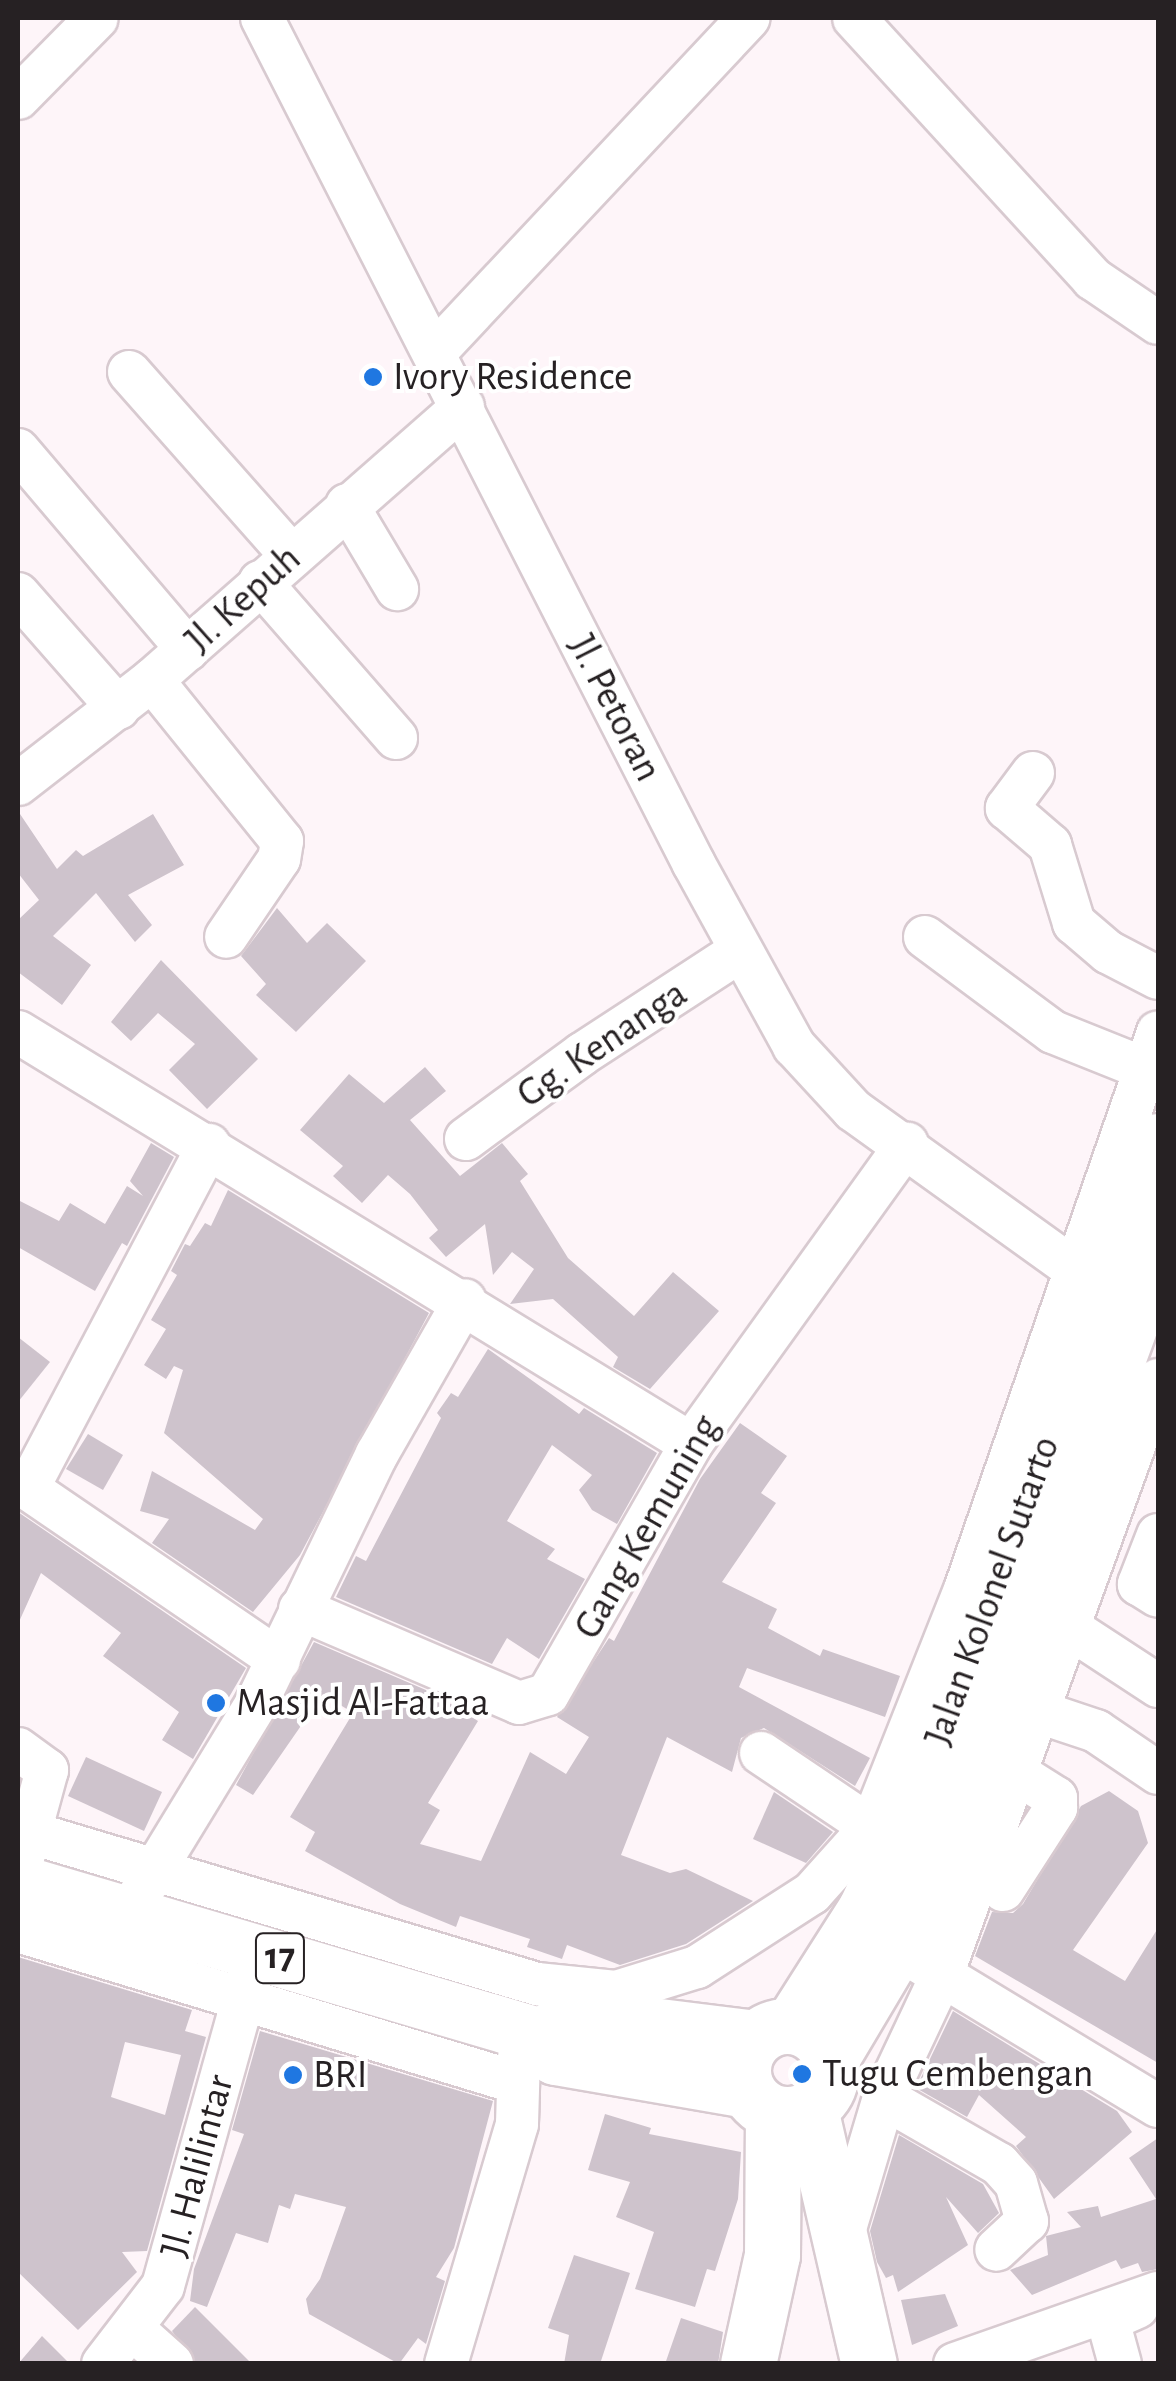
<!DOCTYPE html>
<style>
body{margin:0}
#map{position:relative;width:1176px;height:2381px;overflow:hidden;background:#fef5f9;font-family:"Alegreya Sans",sans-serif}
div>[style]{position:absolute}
.building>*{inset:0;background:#cec3cc}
.roads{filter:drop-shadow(2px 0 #d8cad0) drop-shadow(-2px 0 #d8cad0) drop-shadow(0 2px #d8cad0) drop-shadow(0 -2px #d8cad0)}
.minor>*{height:42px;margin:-21px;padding:0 21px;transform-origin:21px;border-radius:21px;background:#fff}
.major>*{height:55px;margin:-27.5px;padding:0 27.5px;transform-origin:27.5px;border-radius:27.5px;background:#fff}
.highway>*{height:55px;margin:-27.5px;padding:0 27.5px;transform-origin:27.5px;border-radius:27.5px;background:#fff}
.highway>.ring{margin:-27.5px;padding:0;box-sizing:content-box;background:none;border:55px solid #fff;border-radius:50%}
.dots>*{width:28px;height:28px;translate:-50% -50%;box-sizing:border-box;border:5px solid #fff;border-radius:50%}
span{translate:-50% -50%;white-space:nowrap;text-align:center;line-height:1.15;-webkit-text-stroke:8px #fff;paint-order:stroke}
.shield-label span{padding:2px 8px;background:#fff;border:2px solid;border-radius:8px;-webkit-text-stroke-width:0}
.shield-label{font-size:38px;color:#262123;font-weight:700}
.poi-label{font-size:40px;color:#262123}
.left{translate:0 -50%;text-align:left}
.street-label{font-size:40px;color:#262123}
.frame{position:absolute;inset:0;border:20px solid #262123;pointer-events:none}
</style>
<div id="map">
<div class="building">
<div style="clip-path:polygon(18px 811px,57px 869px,76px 850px,83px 856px,153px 814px,184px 865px,128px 895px,152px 925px,135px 942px,96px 893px,53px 936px,91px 965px,62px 1005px,18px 972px,18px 920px,39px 900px,18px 873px)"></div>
<div style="clip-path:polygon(277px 908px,307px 943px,327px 923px,366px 961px,296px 1032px,256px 995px,266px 984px,241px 956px)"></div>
<div style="clip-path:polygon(161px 960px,258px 1059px,207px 1109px,169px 1070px,195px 1044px,158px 1013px,131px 1041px,111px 1022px)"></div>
<div style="clip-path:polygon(425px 1067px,446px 1091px,410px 1120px,460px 1176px,502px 1143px,528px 1174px,520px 1181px,568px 1258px,634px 1316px,673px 1272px,719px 1311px,650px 1389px,613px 1367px,618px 1357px,553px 1299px,510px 1304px,534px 1269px,512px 1252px,493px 1275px,485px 1224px,446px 1257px,429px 1238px,438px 1230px,410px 1194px,388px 1175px,362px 1203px,333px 1176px,343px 1166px,300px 1130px,349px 1074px,384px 1103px)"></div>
<div style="clip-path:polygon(151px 1143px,174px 1157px,127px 1246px,122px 1243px,95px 1291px,18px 1247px,18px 1200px,59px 1221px,70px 1203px,105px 1224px,127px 1186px,143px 1196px,130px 1181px)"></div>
<div style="clip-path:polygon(228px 1190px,429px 1313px,300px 1555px,253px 1612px,152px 1543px,169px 1519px,140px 1511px,152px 1471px,255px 1530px,263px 1519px,164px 1433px,183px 1370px,174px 1366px,166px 1379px,144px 1365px,166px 1329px,151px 1320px,177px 1275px,171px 1271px,185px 1244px,190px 1246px,205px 1223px,211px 1226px)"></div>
<div style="clip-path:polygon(18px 1337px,50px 1362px,18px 1402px)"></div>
<div style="clip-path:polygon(488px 1349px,579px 1414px,584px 1408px,657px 1453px,617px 1524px,592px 1510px,579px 1490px,592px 1475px,552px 1445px,507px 1521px,555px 1549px,547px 1559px,585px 1579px,539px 1659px,507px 1638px,492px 1664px,336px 1597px,356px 1556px,366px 1561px,441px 1418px,437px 1413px,451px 1393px,458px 1397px)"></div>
<div style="clip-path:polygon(740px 1423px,787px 1456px,761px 1493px,776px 1503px,722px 1582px,777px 1609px,768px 1628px,820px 1656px,823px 1649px,900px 1676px,885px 1717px,747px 1668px,739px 1687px,870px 1758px,855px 1786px,764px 1728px,741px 1738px,732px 1772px,667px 1737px,621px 1855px,670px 1873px,686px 1869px,753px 1901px,686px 1944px,620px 1965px,567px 1945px,562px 1959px,527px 1947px,530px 1939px,460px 1916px,456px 1927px,400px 1904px,305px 1851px,315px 1832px,290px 1817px,353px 1713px,323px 1694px,253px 1795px,236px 1785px,314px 1642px,433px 1693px,478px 1721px,428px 1803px,440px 1810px,420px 1844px,481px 1861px,530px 1752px,566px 1774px,589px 1737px,557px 1717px,609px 1638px,614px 1641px,700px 1479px)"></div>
<div style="clip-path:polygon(88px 1434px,123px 1455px,103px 1490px,66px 1469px)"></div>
<div style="clip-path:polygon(18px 1512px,246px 1668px,193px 1759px,162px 1740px,179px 1712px,103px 1656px,121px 1633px,41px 1573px,18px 1624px)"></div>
<div style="clip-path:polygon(86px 1757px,162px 1792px,144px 1831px,68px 1796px)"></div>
<div style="clip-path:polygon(1109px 1791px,1138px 1811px,1148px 1843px,1073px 1950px,1125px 1981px,1158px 1928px,1158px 2063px,975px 1956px,992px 1912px,1013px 1913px,1023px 1904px,1081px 1806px)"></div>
<div style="clip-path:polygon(774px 1792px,833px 1832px,806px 1863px,753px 1839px)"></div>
<div style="clip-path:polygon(evenodd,18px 1957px,192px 2010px,185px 2031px,206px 2037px,147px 2251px,122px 2252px,137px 2272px,78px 2330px,18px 2272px,18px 1957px,125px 2042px,181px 2055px,165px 2115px,111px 2097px,125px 2042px)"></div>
<div style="clip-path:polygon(953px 2011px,1117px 2111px,1132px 2132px,1054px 2199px,1016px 2146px,1026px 2137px,979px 2095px,967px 2117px,916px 2088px)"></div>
<div style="clip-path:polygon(260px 2031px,493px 2101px,454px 2248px,436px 2277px,445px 2281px,426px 2344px,418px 2338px,399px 2364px,309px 2314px,306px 2299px,320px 2279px,346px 2207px,295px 2194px,290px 2209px,279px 2205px,268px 2243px,236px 2233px,207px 2307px,190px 2301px,194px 2269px,244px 2134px,232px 2130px)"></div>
<div style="clip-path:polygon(605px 2114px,651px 2128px,649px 2134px,741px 2152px,738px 2199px,715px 2271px,707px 2269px,695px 2307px,635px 2289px,654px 2232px,616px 2217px,630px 2182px,588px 2170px)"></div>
<div style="clip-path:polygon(899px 2135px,983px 2184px,999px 2213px,978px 2233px,946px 2197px,968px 2245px,898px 2292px,893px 2275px,886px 2278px,877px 2262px,870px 2231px)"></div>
<div style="clip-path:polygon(1158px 2138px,1158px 2269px,1142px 2272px,1138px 2263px,1121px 2269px,1116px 2260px,1032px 2295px,1010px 2270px,1048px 2255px,1046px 2236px,1081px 2227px,1067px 2212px,1098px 2206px,1101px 2217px,1156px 2199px,1129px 2158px)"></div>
<div style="clip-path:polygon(574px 2255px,630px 2273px,600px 2364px,564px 2364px,569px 2335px,548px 2328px)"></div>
<div style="clip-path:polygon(945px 2294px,958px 2326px,912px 2345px,901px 2300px)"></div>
<div style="clip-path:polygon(195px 2307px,252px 2364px,196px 2364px,172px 2331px)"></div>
<div style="clip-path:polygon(681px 2318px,723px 2332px,718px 2364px,665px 2364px)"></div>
<div style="clip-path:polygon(42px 2336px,70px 2364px,18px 2364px)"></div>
</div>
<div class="roads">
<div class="minor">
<div style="left:262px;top:18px;width:950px;rotate:62.95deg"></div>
<div style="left:694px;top:864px;width:208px;rotate:61.2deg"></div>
<div style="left:794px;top:1046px;width:87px;rotate:47.3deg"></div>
<div style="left:853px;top:1110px;width:272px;rotate:35.7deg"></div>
<div style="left:1074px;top:1269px;width:24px;rotate:22deg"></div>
<div style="left:854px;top:18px;width:354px;rotate:47.5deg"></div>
<div style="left:1093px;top:279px;width:78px;rotate:34.1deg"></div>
<div style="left:18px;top:98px;width:112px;rotate:-45.4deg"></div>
<div style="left:435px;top:352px;width:458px;rotate:-46.8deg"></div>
<div style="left:129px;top:372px;width:244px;rotate:48.5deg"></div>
<div style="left:18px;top:450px;width:262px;rotate:49.6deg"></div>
<div style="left:347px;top:505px;width:98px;rotate:59.2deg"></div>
<div style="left:260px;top:582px;width:207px;rotate:48.9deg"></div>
<div style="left:18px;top:594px;width:152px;rotate:48.7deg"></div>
<div style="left:152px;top:680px;width:207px;rotate:51.1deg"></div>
<div style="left:282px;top:841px;width:18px;rotate:99deg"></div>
<div style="left:279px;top:859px;width:94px;rotate:124.2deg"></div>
<div style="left:1033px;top:773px;width:44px;rotate:126.6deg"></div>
<div style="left:1007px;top:808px;width:57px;rotate:40.7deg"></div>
<div style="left:1050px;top:845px;width:82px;rotate:72.9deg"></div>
<div style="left:1074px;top:923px;width:45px;rotate:40.5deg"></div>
<div style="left:1108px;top:952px;width:56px;rotate:27.5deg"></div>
<div style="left:18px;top:784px;width:170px;rotate:-37.8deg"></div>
<div style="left:152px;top:680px;width:414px;rotate:-41.3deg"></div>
<div style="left:925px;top:937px;width:159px;rotate:36.6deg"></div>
<div style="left:1053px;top:1032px;width:113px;rotate:21.8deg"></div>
<div style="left:18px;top:1032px;width:789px;rotate:31.47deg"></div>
<div style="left:466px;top:1139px;width:144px;rotate:-36.2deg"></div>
<div style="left:582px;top:1054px;width:189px;rotate:-33.1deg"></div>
<div style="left:18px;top:1482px;width:316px;rotate:34.3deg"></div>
<div style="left:28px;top:1488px;width:388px;rotate:-62.2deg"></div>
<div style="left:1158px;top:1535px;width:53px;rotate:111.2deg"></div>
<div style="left:1139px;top:1584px;width:22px;rotate:32deg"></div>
<div style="left:300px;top:1609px;width:238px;rotate:23.2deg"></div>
<div style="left:519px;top:1703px;width:30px;rotate:-17deg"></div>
<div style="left:548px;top:1694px;width:288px;rotate:-60.2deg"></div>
<div style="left:691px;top:1444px;width:370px;rotate:-54.3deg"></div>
<div style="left:1042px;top:1610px;width:139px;rotate:33.2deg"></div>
<div style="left:1012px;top:1703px;width:89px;rotate:18.4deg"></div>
<div style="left:1096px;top:1731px;width:75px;rotate:34.1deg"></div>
<div style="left:18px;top:1749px;width:36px;rotate:36deg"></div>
<div style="left:47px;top:1770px;width:91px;rotate:105.3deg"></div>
<div style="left:761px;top:1753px;width:133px;rotate:33.9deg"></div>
<div style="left:18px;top:1829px;width:542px;rotate:16.63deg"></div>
<div style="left:537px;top:1984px;width:79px;rotate:5.8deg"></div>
<div style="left:616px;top:1992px;width:85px;rotate:-17.2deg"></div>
<div style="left:697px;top:1967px;width:137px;rotate:-32.8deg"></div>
<div style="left:812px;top:1893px;width:89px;rotate:-48.2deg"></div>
<div style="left:871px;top:1827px;width:255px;rotate:-68.4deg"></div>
<div style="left:965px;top:1590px;width:590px;rotate:-70.92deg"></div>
<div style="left:1003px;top:1890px;width:98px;rotate:-57.1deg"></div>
<div style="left:1056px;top:1808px;width:10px;rotate:-90deg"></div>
<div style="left:1056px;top:1798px;width:51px;rotate:-147.9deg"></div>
<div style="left:139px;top:1896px;width:225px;rotate:-58.6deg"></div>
<div style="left:256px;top:1704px;width:278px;rotate:-64.2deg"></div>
<div style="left:377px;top:1454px;width:177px;rotate:-60.3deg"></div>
<div style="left:18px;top:1931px;width:519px;rotate:16.9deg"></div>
<div style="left:920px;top:1962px;width:278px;rotate:31.2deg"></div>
<div style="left:884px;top:2098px;width:133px;rotate:29.9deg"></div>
<div style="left:999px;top:2164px;width:25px;rotate:48deg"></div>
<div style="left:1016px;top:2183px;width:40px;rotate:74deg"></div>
<div style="left:1027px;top:2221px;width:42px;rotate:136.9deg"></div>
<div style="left:841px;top:2242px;width:150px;rotate:-73.4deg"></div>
<div style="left:884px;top:2098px;width:136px;rotate:-64.8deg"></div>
<div style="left:942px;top:1975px;width:633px;rotate:-70.05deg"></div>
<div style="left:134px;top:2330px;width:51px;rotate:41.8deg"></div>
<div style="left:103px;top:2364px;width:98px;rotate:-52.4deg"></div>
<div style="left:163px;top:2286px;width:321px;rotate:-74.4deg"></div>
<div style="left:446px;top:2364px;width:250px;rotate:-73.5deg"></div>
<div style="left:517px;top:2124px;width:67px;rotate:-88.3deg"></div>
<div style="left:955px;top:2364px;width:215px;rotate:-19.3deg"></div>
<div style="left:1120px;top:2364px;width:46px;rotate:-105.3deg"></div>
<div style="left:1108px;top:2320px;width:32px;rotate:-24deg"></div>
</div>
<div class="major">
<div style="left:791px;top:2026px;width:138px;rotate:-57.5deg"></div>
<div style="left:865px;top:1910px;width:98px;rotate:-64.7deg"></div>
<div style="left:907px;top:1821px;width:725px;rotate:-69.74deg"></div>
<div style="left:830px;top:2060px;width:155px;rotate:-59.3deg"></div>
<div style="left:909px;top:1927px;width:720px;rotate:-69.85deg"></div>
<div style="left:810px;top:2109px;width:262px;rotate:77deg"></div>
<div style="left:748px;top:2364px;width:112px;rotate:-77.6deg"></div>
<div style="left:772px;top:2255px;width:141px;rotate:-89.6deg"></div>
</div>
<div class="highway">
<div style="left:18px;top:1882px;width:545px;rotate:16.41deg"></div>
<div class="ring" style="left:743px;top:2026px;width:33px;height:33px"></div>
<div style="left:541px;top:2036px;width:25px;rotate:-34deg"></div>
<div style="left:562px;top:2022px;width:49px;rotate:-2.3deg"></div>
<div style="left:611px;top:2020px;width:146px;rotate:7.1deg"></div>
<div style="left:541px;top:2036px;width:25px;rotate:56deg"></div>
<div style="left:555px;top:2057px;width:194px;rotate:9.8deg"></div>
</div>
</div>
<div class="dots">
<div style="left:373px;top:377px;background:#1f77e1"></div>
<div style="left:216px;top:1703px;background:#1f77e1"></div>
<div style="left:802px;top:2074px;background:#1f77e1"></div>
<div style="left:293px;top:2075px;background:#1f77e1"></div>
</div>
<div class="shield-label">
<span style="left:280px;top:1958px">17</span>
</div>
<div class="poi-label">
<span class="left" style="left:393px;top:377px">Ivory Residence</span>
<span class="left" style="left:236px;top:1703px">Masjid Al-Fattaa</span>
<span class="left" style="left:822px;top:2074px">Tugu Cembengan</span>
<span class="left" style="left:313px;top:2075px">BRI</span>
</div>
<div class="street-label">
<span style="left:243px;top:599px;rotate:-42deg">Jl. Kepuh</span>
<span style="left:615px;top:708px;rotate:63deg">Jl. Petoran</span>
<span style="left:602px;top:1044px;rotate:-34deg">Gg. Kenanga</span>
<span style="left:647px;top:1527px;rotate:-60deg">Gang Kemuning</span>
<span style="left:992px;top:1591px;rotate:-70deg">Jalan Kolonel Sutarto</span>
<span style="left:197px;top:2166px;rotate:-75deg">Jl. Halilintar</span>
</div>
<div class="frame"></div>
</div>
